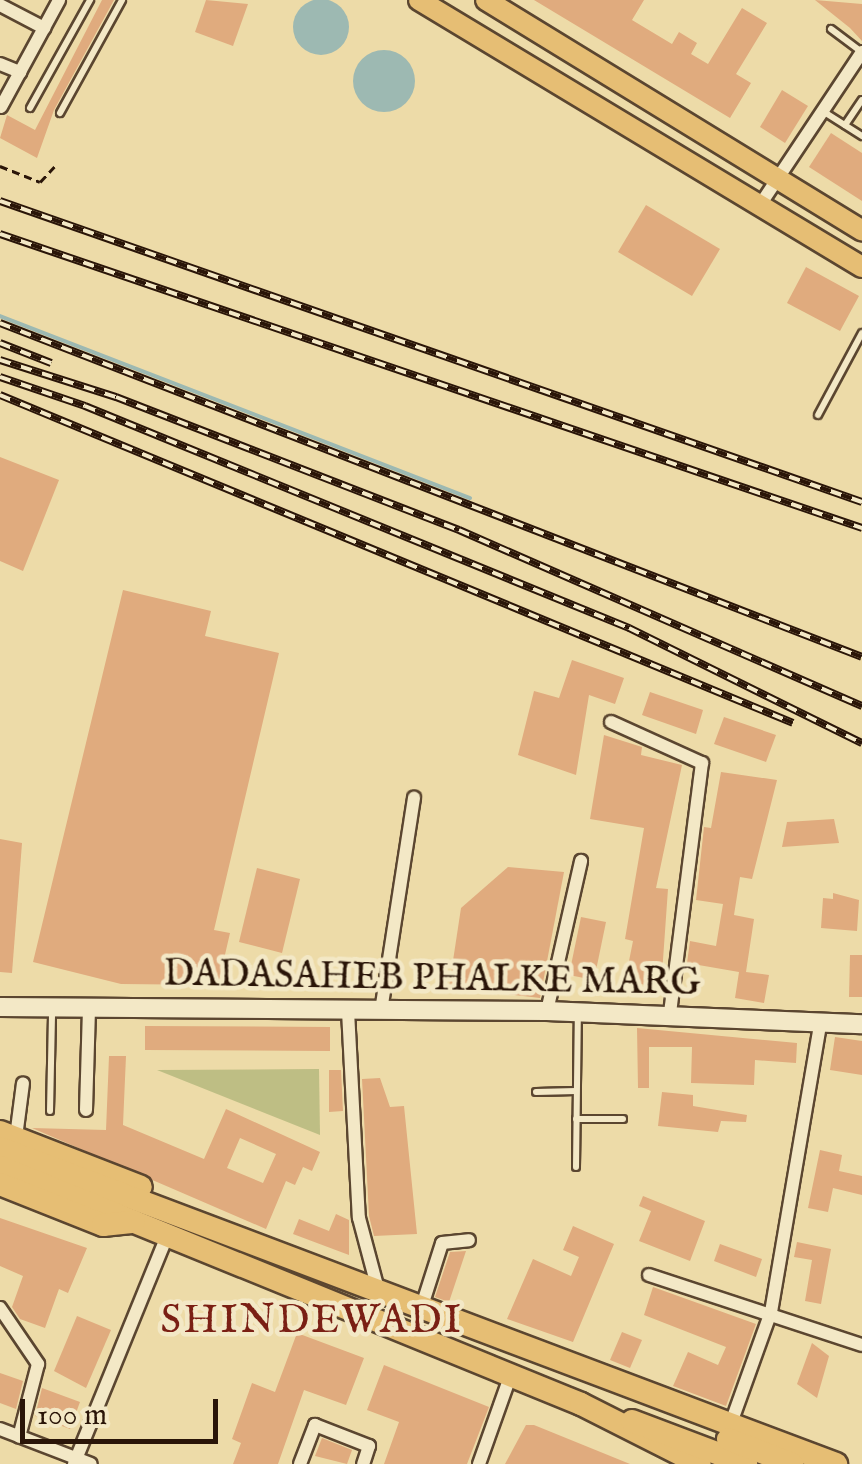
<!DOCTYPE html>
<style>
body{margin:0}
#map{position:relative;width:862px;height:1464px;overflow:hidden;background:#eddba8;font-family:"IM FELL English",serif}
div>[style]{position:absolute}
.green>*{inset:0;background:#bebe84}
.water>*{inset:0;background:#9db9b2}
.round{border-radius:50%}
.stream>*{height:4px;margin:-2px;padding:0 2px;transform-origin:2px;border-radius:2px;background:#9db9b2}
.building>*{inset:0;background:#e0ab7e}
.path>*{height:2.5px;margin-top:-1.25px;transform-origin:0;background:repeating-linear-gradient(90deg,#2a1508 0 8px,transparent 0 13px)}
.roads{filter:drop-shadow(2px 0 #5b4630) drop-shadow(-2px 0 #5b4630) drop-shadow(0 2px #5b4630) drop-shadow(0 -2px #5b4630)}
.service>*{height:6px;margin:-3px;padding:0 3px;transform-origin:3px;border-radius:3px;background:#f3e8c6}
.minor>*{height:12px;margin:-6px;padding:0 6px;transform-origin:6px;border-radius:6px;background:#f3e8c6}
.tertiary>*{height:18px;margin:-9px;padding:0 9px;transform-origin:9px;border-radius:9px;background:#f3e8c6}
.primary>*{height:20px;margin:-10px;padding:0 10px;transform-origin:10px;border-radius:10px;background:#e6be74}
.trunk>*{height:22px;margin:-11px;padding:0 11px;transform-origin:11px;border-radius:11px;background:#e6be74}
.rail>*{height:8px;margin-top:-4px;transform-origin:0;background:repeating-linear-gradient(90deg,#f3e8c6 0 11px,#2a1508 0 22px);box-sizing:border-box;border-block:2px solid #2a1508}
span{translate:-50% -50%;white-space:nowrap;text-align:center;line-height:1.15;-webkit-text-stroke:9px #f3e8c6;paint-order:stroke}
.street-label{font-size:38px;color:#2a1508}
.neighbourhood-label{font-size:40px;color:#7a1f14;letter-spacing:2.5px}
.scale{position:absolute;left:20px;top:1399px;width:198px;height:45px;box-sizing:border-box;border:5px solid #2a1508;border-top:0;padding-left:12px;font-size:30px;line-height:35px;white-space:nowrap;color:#2a1508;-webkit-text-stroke:8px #f3e8c6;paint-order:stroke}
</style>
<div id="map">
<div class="green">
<div style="clip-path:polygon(319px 1069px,320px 1135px,157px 1070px)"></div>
</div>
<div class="water">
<div class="round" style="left:293px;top:-1px;width:56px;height:56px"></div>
<div class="round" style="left:353px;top:50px;width:62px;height:62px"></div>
</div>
<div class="stream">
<div style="left:0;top:316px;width:504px;rotate:21.17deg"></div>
</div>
<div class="building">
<div style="clip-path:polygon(102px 0,114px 0,54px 110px,37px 158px,0 138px,7px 115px,35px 130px)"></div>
<div style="clip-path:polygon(206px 0,248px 4px,233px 46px,195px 32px)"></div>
<div style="clip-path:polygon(534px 0,644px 0,632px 20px,672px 44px,679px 32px,697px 43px,691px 54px,708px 64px,742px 8px,767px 23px,736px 74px,751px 83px,730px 118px)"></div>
<div style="clip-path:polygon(815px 0,862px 4px,862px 41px,850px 28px)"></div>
<div style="clip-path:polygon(782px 90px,808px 106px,785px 143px,760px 127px)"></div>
<div style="clip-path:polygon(831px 133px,862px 153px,862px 201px,809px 167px)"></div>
<div style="clip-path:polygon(646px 205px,720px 249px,692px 296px,618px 252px)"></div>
<div style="clip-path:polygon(806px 267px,859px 296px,840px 331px,787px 303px)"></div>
<div style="clip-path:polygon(0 457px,59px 480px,23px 571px,0 561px)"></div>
<div style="clip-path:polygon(123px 590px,211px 611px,205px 636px,279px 653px,214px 930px,230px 933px,218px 985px,121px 984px,33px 962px)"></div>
<div style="clip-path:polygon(572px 660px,624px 678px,615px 704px,589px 695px,576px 775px,518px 755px,534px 691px,559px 698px)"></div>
<div style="clip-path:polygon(650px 692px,703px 710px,696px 734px,642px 715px)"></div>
<div style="clip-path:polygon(724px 717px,776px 735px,766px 762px,714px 744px)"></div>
<div style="clip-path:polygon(604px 735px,642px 747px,641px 755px,682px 765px,656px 888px,668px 889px,661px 988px,625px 981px,633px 941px,625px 939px,644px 828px,590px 819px)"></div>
<div style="clip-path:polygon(721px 772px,777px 780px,752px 879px,740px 877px,734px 915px,754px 919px,746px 972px,769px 975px,764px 1003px,735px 998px,739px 972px,687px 963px,690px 941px,716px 946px,723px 904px,696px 900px,704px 827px,711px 828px)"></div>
<div style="clip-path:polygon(834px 819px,839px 843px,782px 847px,787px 822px)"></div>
<div style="clip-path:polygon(0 839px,22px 843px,12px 973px,0 972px)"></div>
<div style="clip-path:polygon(508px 867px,564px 872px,540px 998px,449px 987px,461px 908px)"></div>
<div style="clip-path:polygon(257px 868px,300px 879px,282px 953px,239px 942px)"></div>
<div style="clip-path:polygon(833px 893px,859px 900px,857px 931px,821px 928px,823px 898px,833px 899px)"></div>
<div style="clip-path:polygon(581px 917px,606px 922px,594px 980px,569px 975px)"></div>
<div style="clip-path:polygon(850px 955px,862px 955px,862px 997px,849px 997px)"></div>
<div style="clip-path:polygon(145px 1026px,330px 1027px,330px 1051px,145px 1050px)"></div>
<div style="clip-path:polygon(637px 1028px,797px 1043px,796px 1063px,755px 1060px,754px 1085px,691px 1083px,692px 1047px,649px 1047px,649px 1088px,638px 1088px)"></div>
<div style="clip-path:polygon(835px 1037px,862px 1041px,862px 1075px,830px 1070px)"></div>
<div style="clip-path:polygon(evenodd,109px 1056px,126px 1056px,123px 1125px,204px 1159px,226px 1109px,320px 1152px,312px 1171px,303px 1167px,295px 1185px,286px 1181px,266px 1229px,32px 1128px,106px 1130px,109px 1056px,240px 1138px,276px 1154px,263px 1183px,227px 1168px,240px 1138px)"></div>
<div style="clip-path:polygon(329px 1070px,341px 1070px,343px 1111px,329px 1112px)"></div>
<div style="clip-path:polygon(380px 1078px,390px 1107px,404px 1106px,417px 1234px,374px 1236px,369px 1216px,362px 1079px)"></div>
<div style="clip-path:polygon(662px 1092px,693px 1095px,693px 1106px,747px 1115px,746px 1122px,721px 1121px,718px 1132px,658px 1126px)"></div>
<div style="clip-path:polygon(820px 1150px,842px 1155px,839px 1171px,862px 1176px,862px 1195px,833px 1188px,828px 1212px,808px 1208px)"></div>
<div style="clip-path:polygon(643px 1196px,705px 1221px,690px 1261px,639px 1241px,651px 1211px,639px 1206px)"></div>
<div style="clip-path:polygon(336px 1214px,349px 1220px,349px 1255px,293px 1234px,299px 1219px,329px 1231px)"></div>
<div style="clip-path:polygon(0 1218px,87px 1248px,68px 1293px,59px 1289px,45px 1328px,20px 1319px,12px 1307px,23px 1276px,0 1266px)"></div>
<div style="clip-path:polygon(573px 1226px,614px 1244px,573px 1342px,507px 1319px,533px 1259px,571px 1276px,579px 1257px,563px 1250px)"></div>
<div style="clip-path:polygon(797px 1242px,831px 1249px,821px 1304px,805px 1301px,812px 1260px,794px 1257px)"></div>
<div style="clip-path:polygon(720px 1244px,762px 1259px,756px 1277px,714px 1261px)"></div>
<div style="clip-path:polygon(466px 1251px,449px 1302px,435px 1297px,450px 1252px)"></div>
<div style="clip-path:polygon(653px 1287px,756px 1324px,726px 1406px,673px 1386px,688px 1352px,718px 1365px,726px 1347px,644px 1315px)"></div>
<div style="clip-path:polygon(77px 1316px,111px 1330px,86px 1388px,54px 1371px)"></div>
<div style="clip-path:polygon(622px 1332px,642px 1340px,630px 1368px,610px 1360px)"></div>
<div style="clip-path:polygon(297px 1333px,364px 1358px,346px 1405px,304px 1390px,278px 1464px,233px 1464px,241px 1443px,232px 1439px,252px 1383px,275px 1392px)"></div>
<div style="clip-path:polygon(812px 1343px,829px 1356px,817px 1398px,797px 1384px)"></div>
<div style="clip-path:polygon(384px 1365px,489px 1407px,467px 1464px,384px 1464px,399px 1422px,367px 1410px)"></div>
<div style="clip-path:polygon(0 1373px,23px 1381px,16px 1409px,0 1403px)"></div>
<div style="clip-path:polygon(42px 1388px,80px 1402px,70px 1429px,35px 1416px)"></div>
<div style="clip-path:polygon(526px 1425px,534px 1425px,630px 1464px,505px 1464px)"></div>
<div style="clip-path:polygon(322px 1438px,352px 1450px,347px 1464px,315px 1456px)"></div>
</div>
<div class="path">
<div style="left:0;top:166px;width:43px;rotate:21.8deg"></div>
<div style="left:40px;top:182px;width:21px;rotate:-47deg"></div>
</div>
<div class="roads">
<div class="service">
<div style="left:831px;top:29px;width:39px;rotate:37deg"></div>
<div style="left:30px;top:108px;width:124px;rotate:-60.9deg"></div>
<div style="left:821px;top:110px;width:49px;rotate:32.4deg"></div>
<div style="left:60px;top:113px;width:129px;rotate:-61.2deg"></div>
<div style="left:845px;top:125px;width:30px;rotate:-56deg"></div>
<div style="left:818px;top:415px;width:93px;rotate:-61.8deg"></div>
<div style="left:536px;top:1092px;width:40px;rotate:-1.4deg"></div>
<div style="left:50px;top:1111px;width:99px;rotate:-88.8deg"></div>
<div style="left:576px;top:1119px;width:47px"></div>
<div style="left:576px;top:1167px;width:154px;rotate:-89.3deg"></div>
</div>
<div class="minor">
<div style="left:0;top:5px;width:50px;rotate:27.6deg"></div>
<div style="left:0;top:64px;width:22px;rotate:22deg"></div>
<div style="left:1px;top:107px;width:122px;rotate:-61.5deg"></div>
<div style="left:760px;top:205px;width:184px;rotate:-56.3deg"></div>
<div style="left:611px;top:722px;width:100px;rotate:24.3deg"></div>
<div style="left:702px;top:763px;width:253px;rotate:97.3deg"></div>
<div style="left:348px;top:1011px;width:207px;rotate:87deg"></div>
<div style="left:359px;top:1218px;width:78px;rotate:75.1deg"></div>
<div style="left:381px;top:1011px;width:216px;rotate:-81.2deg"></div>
<div style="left:547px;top:1011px;width:154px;rotate:-77.2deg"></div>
<div style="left:86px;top:1110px;width:102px;rotate:-88.3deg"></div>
<div style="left:16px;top:1137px;width:54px;rotate:-82.6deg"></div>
<div style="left:649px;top:1275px;width:224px;rotate:18.2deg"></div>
<div style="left:0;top:1308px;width:68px;rotate:55.8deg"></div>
<div style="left:38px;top:1364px;width:75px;rotate:104.6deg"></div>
<div style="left:421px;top:1309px;width:69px;rotate:-72.3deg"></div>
<div style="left:442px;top:1243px;width:27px;rotate:-6deg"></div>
<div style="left:731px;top:1423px;width:118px;rotate:-70.2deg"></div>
<div style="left:771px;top:1312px;width:295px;rotate:-80.3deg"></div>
<div style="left:0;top:1429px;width:97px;rotate:21deg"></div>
<div style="left:74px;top:1464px;width:248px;rotate:-67.8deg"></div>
<div style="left:300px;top:1464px;width:42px;rotate:-69deg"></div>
<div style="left:315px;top:1425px;width:58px;rotate:21.3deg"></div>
<div style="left:369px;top:1446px;width:19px;rotate:108deg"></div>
<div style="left:479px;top:1464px;width:92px;rotate:-70.4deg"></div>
</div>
<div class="tertiary">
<div style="left:0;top:1007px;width:547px;rotate:0.42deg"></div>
<div style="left:547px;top:1011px;width:315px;rotate:2.4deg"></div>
</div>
<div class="primary">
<div style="left:419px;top:0;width:517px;rotate:31.08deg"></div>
<div style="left:486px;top:0;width:441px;rotate:31.5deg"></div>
</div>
<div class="trunk">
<div style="left:0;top:1132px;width:151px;rotate:21.3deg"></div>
<div style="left:0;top:1148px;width:894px;rotate:20.71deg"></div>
<div style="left:0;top:1167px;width:627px;rotate:22.19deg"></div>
<div style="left:581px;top:1404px;width:133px;rotate:26.8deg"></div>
<div style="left:0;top:1184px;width:111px;rotate:21.7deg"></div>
<div style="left:103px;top:1225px;width:31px;rotate:-6deg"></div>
<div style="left:632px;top:1421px;width:122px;rotate:20.7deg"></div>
<div style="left:728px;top:1439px;width:69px;rotate:21.3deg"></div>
</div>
</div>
<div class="rail">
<div style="left:0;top:201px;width:913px;rotate:19.25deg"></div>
<div style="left:0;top:234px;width:911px;rotate:18.83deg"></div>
<div style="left:0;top:323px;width:924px;rotate:21.18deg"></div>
<div style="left:0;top:343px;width:55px;rotate:21.4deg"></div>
<div style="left:0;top:360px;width:122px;rotate:17.7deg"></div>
<div style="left:116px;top:397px;width:368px;rotate:21.2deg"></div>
<div style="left:459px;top:530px;width:440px;rotate:23.6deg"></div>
<div style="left:0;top:377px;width:90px;rotate:18.8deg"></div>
<div style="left:85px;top:406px;width:588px;rotate:22.2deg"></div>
<div style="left:629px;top:628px;width:260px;rotate:26.3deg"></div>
<div style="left:0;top:395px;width:858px;rotate:22.47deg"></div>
</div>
<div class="street-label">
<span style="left:432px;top:980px;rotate:1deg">DADASAHEB PHALKE MARG</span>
</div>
<div class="neighbourhood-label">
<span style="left:312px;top:1322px">SHINDEWADI</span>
</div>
<div class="scale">100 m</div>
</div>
